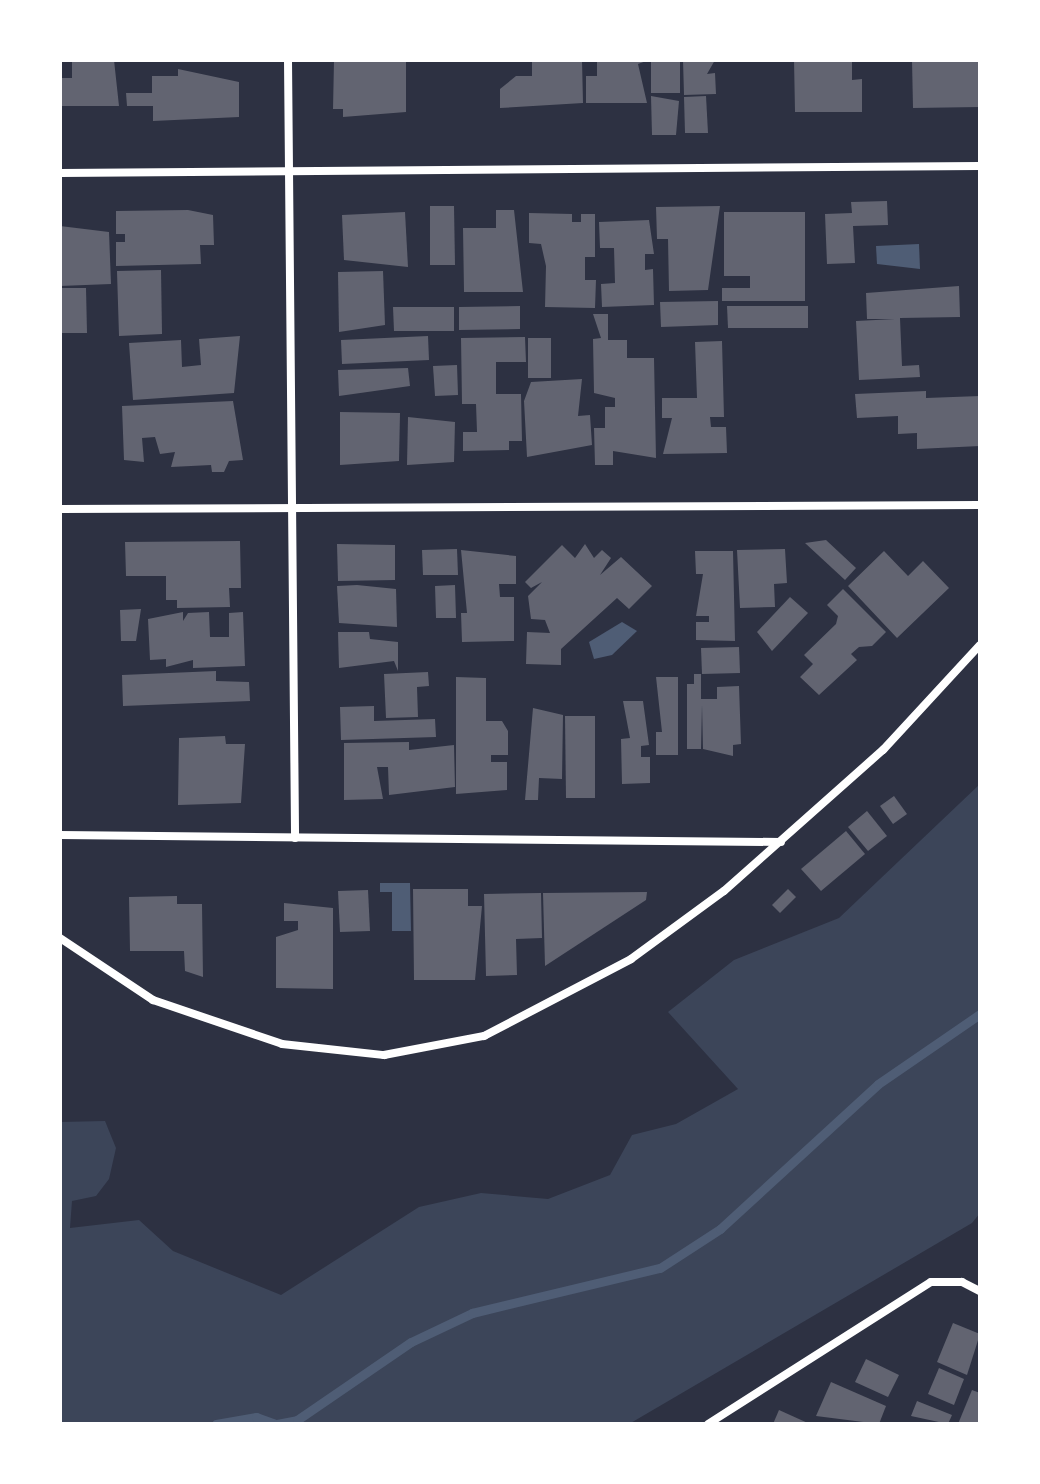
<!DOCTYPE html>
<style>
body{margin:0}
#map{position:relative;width:1040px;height:1484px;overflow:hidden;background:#2d3142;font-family:Raleway,sans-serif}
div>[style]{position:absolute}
.green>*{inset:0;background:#3c4559}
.water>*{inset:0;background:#4f5d75}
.stream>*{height:9px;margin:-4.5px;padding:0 4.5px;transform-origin:4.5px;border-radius:4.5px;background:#4f5d75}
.building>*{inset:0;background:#626471}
.minor>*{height:8px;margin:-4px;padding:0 4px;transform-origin:4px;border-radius:4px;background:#fff}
span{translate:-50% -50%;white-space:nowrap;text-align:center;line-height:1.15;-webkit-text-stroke:7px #fff;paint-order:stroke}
.frame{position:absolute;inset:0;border:62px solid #fff;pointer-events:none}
</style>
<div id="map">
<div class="green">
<div style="clip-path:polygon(980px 784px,980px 1213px,972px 1223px,629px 1424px,60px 1424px,60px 1122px,105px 1121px,116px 1148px,109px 1179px,96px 1196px,72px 1201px,70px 1228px,139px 1220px,173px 1251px,281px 1295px,419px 1207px,481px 1193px,548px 1199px,610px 1175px,632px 1135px,676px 1124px,738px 1089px,668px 1012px,734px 960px,839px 918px)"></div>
</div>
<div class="water">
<div style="clip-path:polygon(919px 244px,920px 269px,877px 264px,876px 246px)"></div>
<div style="clip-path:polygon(622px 622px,637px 631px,612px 655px,594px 659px,589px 642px)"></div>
<div style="clip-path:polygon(380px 883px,410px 883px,411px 931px,392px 931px,392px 892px,380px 892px)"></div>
</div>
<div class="stream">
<div style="left:216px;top:1424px;width:41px;rotate:-9.9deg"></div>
<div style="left:256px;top:1417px;width:20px;rotate:20deg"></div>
<div style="left:277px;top:1424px;width:20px;rotate:-11deg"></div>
<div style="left:297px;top:1420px;width:138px;rotate:-34.4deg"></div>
<div style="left:411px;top:1342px;width:68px;rotate:-25.4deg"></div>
<div style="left:472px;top:1313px;width:193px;rotate:-13.5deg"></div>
<div style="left:660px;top:1268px;width:72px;rotate:-33deg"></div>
<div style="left:720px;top:1229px;width:214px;rotate:-42.5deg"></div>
<div style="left:878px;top:1084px;width:124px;rotate:-34.5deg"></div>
</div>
<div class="building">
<div style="clip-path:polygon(114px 60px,119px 106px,60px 106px,60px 78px,72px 78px,72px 62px)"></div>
<div style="clip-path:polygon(334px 60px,406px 60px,406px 112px,343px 117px,343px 109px,333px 109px)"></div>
<div style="clip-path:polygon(532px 60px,582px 60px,583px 103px,500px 108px,500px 89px,516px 76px,532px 76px)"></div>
<div style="clip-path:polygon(597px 60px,649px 60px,638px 64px,647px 103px,586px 103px,586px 76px,597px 76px)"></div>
<div style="clip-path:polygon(651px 60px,680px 60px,680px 93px,651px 93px)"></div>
<div style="clip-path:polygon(683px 60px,715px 60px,707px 74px,715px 73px,716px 94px,684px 95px)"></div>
<div style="clip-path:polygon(794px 60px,852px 60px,852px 80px,862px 79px,862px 112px,795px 112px)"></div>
<div style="clip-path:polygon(912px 60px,980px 60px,980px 107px,913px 108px)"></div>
<div style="clip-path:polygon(178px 69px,239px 82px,239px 117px,153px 121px,153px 106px,127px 106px,126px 93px,152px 93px,152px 76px,178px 76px)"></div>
<div style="clip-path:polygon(651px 96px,679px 101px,676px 135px,652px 135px)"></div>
<div style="clip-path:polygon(706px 96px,708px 133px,685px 133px,684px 97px)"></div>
<div style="clip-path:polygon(887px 201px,888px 225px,853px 226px,855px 263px,827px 264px,825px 214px,852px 213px,851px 202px)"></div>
<div style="clip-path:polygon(430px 206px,454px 206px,455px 265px,430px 265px)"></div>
<div style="clip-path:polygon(720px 206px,708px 290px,669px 291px,668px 239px,657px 239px,656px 207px)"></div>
<div style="clip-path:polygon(188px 210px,213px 215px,214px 245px,200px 245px,201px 264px,116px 266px,116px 242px,125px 242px,125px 234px,116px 234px,116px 211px)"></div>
<div style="clip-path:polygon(496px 210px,514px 210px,523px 292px,464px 292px,463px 228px,496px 228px)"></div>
<div style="clip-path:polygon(405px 212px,408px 267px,344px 260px,342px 215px)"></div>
<div style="clip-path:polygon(724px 212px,805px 212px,805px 301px,722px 301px,722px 288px,750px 288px,750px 276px,724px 276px)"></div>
<div style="clip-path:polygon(529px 213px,572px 214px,572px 222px,581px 222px,581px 214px,595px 214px,595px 257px,585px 257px,585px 280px,596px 280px,595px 308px,545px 307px,546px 266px,541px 244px,529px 243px)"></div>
<div style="clip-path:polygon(649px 220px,654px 254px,645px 254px,645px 270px,653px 269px,654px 305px,602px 307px,601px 284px,615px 283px,614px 248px,600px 248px,599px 222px)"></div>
<div style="clip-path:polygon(60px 226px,109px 232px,111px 284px,60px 286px)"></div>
<div style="clip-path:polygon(161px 270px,162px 334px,119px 336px,117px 271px)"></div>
<div style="clip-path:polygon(383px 271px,385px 325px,339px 332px,338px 272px)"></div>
<div style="clip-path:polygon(959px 286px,960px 317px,900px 318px,902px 366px,919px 365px,920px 377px,859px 380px,856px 321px,895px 319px,867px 319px,866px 293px)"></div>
<div style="clip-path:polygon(61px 288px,86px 288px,87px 333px,62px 333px)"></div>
<div style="clip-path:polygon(718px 301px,718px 325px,661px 327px,660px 302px)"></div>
<div style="clip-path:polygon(520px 306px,520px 329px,459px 330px,459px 307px)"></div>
<div style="clip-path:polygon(727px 306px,808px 306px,808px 328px,728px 328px)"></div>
<div style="clip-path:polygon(393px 307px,454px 307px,454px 331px,394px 331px)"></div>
<div style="clip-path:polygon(593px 314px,608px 314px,608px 340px,627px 340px,627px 358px,654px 358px,656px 458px,613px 451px,613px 465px,595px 465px,594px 428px,605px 428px,605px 407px,615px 407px,615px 398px,594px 393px,593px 339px,601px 338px)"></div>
<div style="clip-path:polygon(240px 336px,234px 393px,133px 400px,129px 343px,181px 340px,182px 367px,201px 365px,199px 339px)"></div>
<div style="clip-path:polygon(428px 336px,429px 360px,342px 364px,341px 340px)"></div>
<div style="clip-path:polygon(525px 337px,526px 362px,496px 362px,496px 394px,521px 394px,522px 441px,509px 441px,509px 450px,463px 451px,463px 432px,477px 432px,476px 404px,462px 404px,461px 338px)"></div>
<div style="clip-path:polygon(528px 338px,551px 338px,551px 378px,528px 378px)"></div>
<div style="clip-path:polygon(722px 341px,724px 417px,710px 417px,711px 427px,726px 427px,727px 453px,663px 454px,672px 418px,662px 418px,662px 398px,697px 398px,695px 342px)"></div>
<div style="clip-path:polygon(457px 365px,458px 395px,435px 396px,433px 366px)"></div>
<div style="clip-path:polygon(408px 368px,410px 386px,339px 396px,338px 370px)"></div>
<div style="clip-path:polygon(582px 379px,578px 416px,590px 415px,592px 445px,527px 457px,524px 401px,531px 382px)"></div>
<div style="clip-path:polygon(926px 391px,926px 398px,980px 396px,980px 446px,917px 449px,917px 433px,898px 434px,898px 416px,857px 418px,855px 394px)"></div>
<div style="clip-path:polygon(233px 401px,243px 460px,229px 461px,224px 472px,212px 472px,211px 465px,171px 467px,175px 452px,160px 454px,155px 437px,142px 438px,144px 462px,124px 460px,122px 406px)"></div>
<div style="clip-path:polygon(340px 412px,400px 413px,399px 461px,340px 465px)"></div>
<div style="clip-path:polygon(408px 417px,455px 422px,454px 462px,407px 465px)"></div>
<div style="clip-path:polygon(826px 540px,856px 568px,845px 580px,805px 543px)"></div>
<div style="clip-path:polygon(240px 541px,241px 588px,229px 588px,230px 607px,177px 608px,177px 600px,166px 600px,166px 576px,126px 576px,125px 542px)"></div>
<div style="clip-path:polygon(337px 544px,395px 545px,395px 580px,338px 581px)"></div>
<div style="clip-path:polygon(585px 544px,594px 558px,602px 550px,611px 558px,600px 575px,621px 557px,652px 586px,629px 609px,617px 598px,561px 649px,561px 665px,526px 664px,527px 632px,550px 633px,545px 620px,531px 619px,528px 596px,542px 582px,531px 588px,525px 582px,562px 545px,575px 558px)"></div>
<div style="clip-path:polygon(457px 549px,458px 575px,423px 575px,422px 550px)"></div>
<div style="clip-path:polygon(785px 549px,787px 583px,774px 584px,775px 607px,740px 608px,737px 550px)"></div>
<div style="clip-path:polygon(461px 550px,516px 556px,516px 584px,499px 584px,500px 597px,514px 597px,514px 641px,462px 642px,461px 613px,467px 613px)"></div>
<div style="clip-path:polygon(695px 551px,733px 551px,735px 641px,696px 640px,696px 622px,709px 622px,709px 616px,696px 616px,703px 574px,696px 574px)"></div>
<div style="clip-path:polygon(884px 551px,908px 576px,923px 561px,949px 588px,897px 638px,848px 586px)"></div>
<div style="clip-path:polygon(357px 585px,396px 589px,397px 627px,339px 623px,337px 586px)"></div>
<div style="clip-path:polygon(455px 585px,456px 618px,436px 618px,435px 586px)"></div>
<div style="clip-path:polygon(843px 589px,886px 632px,872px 646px,859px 647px,851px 654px,857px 660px,819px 695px,800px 677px,813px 664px,804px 655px,836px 624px,838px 616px,827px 605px)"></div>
<div style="clip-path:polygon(790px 597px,808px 613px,772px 651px,757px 632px)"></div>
<div style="clip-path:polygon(141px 609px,136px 641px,121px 641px,120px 610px)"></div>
<div style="clip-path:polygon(183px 612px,183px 621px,188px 613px,209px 612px,210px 637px,229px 637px,229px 613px,243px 612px,245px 666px,193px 668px,193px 660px,166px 667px,166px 659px,150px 660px,148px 619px)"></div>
<div style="clip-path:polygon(338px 632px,369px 632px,370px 639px,398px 642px,398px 671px,394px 661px,339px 668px)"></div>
<div style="clip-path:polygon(739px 647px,740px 673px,702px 674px,701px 648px)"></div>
<div style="clip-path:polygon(216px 671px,216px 681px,249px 682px,250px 701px,123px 706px,122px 675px)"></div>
<div style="clip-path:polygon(428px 672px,429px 686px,417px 687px,418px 717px,386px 718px,384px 674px)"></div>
<div style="clip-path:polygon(694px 674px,701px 674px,701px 699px,717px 699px,717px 687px,739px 686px,741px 744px,733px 745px,733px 756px,703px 749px,702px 705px,701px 749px,687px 749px,687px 684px,694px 684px)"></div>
<div style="clip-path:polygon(456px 677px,486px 678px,486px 721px,502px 721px,508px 731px,508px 755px,491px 755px,491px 762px,507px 762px,507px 790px,456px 794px)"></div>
<div style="clip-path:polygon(656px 677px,678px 677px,678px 755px,656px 755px,656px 732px,662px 732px)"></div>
<div style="clip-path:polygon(623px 701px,643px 701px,649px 745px,641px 746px,641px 757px,650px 757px,650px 783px,622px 784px,621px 739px,630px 738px)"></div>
<div style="clip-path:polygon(374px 706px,374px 721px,435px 719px,436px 737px,341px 740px,340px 707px)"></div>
<div style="clip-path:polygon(533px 708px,563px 715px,562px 779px,539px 778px,538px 800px,525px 800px)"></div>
<div style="clip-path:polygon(565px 716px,595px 716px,595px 798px,566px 798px)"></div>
<div style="clip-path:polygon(225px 736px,226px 744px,245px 744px,241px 803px,178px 805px,179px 738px)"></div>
<div style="clip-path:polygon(409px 742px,409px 750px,454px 745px,455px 787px,389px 795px,388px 767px,377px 767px,383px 799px,344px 800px,344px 743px)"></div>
<div style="clip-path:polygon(894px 796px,907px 814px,893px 824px,880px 806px)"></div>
<div style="clip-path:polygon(867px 811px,887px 836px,868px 851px,848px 827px)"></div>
<div style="clip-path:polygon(846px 831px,865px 854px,821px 891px,801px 869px)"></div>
<div style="clip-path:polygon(413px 889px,468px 889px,468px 906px,482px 906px,475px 980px,414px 980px)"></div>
<div style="clip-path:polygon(788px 889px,796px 897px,780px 913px,772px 905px)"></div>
<div style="clip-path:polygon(368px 890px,370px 931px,340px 932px,338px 891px)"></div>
<div style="clip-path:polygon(647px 892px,646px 900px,545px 966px,543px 893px)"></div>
<div style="clip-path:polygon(541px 893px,542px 938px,516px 939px,517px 975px,486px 976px,484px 894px)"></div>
<div style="clip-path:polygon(177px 896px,177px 904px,202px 904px,203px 977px,185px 971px,184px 951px,130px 951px,129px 897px)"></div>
<div style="clip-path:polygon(284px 903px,333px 908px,333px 989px,276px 988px,276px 937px,298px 930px,298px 921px,284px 921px)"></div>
<div style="clip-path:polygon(953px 1323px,980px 1334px,967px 1375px,937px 1362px)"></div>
<div style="clip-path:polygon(866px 1359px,899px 1375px,888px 1397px,855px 1382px)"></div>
<div style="clip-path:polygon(939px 1368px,964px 1379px,954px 1405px,928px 1394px)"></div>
<div style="clip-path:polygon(831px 1382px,886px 1406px,879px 1424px,816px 1416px)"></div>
<div style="clip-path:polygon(972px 1390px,980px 1393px,980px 1424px,958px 1424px)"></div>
<div style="clip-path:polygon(917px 1401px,952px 1415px,948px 1424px,911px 1416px)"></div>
<div style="clip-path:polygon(779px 1410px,810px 1424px,773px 1424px)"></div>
</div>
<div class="minor">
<div style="left:288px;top:60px;width:778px;rotate:89.48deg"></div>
<div style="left:60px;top:173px;width:920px;rotate:-0.44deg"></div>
<div style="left:60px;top:509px;width:920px;rotate:-0.25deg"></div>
<div style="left:60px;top:835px;width:721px;rotate:0.56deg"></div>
<div style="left:60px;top:938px;width:112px;rotate:33.7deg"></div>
<div style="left:153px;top:1000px;width:136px;rotate:18.8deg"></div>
<div style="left:282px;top:1044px;width:103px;rotate:6.2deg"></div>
<div style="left:384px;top:1055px;width:102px;rotate:-10.8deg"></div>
<div style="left:484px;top:1036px;width:166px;rotate:-27.6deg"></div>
<div style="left:631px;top:959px;width:115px;rotate:-36.2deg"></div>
<div style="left:724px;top:891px;width:213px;rotate:-41.6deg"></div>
<div style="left:883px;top:750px;width:143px;rotate:-47.3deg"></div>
<div style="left:708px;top:1424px;width:264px;rotate:-32.5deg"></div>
<div style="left:931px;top:1282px;width:31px"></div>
<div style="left:962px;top:1282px;width:20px;rotate:27deg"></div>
</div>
<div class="frame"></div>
</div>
